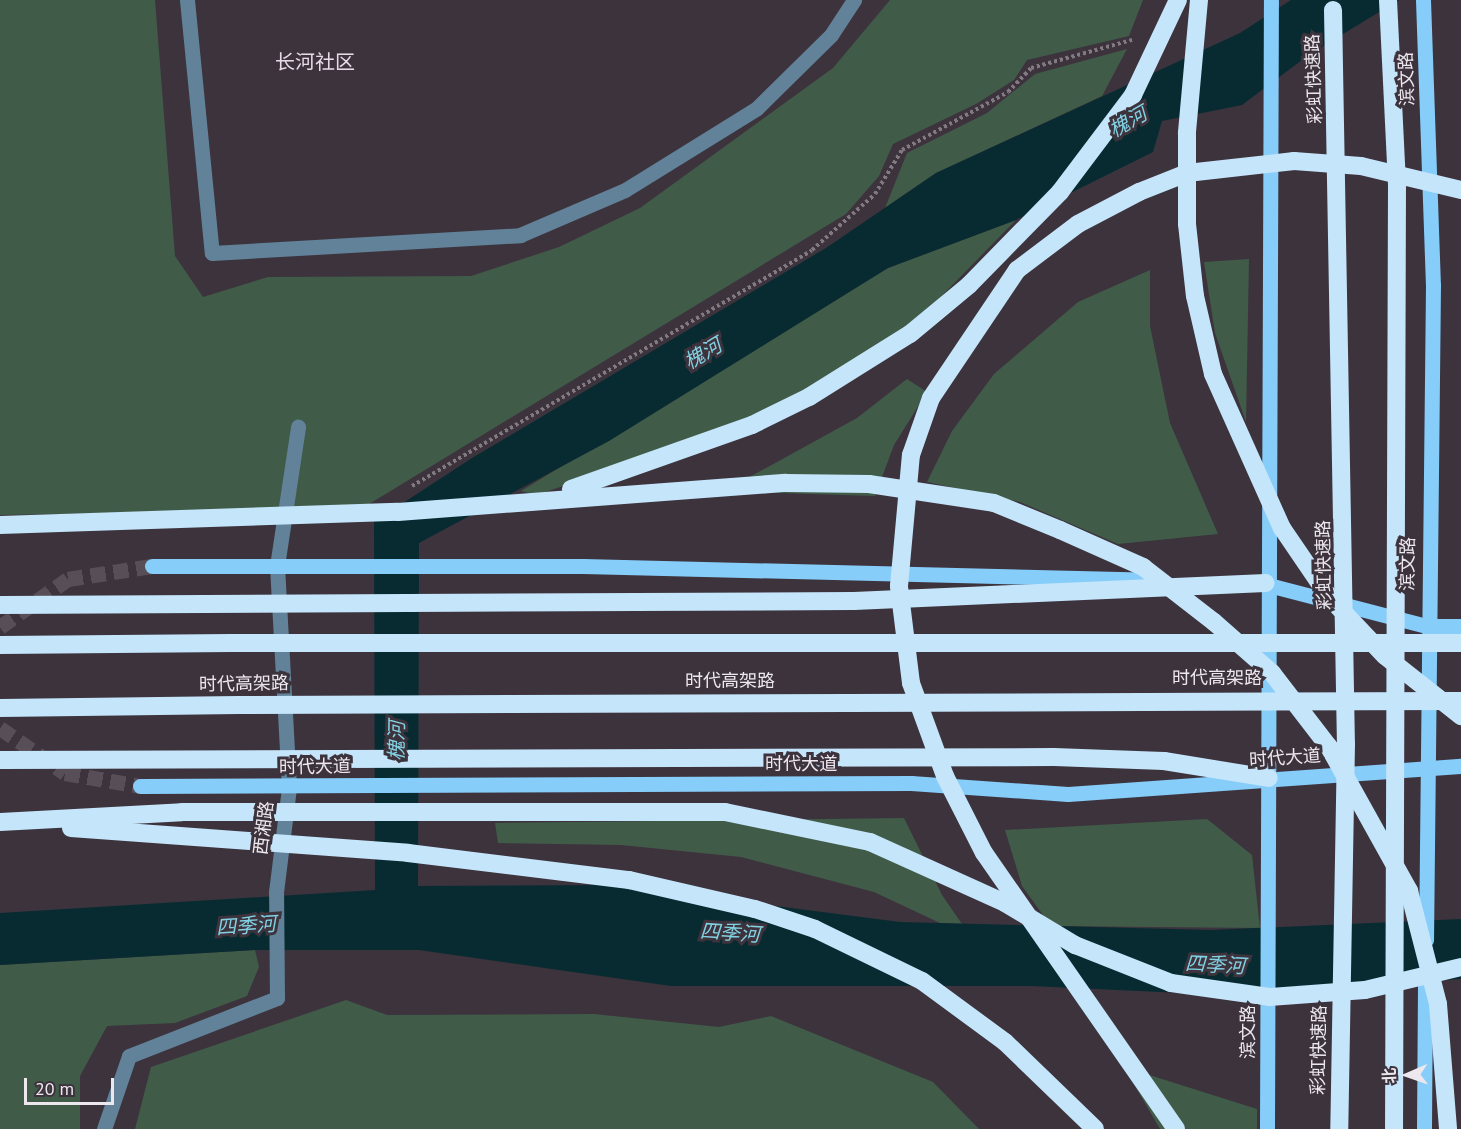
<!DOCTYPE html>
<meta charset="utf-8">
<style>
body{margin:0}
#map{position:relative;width:1461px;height:1129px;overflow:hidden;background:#3c333d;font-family:"PT Sans","Noto Sans SC",sans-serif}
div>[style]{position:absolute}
.green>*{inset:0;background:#415b49}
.water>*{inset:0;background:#082b32}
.major-tunnel>*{height:15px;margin-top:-7.5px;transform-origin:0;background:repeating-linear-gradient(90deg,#574e58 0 15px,transparent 0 23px)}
.path>*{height:4px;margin-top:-2px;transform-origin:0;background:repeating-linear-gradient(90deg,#827a83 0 3px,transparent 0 6px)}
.minor>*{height:15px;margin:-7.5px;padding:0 7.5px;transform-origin:7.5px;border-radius:7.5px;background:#618298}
.major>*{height:15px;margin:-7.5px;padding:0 7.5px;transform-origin:7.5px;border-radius:7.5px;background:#87cdfa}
.highway>*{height:18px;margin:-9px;padding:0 9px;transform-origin:9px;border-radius:9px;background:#c5e5fa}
.highway-bridge>*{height:18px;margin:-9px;padding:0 9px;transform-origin:9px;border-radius:9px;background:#c5e5fa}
span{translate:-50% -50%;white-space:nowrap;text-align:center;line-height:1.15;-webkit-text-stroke:6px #3c333d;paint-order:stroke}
.street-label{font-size:18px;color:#ede7ee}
.neighbourhood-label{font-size:20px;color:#e7dbe8}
.water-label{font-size:20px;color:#82d1e2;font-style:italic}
.north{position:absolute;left:1377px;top:1045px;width:60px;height:60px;-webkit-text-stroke:4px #3c333d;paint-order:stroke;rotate:268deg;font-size:16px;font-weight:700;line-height:24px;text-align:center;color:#ede7ee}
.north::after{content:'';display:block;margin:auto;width:21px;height:27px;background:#ede7ee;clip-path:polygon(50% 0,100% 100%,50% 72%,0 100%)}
.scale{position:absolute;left:24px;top:1078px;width:90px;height:27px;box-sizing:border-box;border:3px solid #ede7ee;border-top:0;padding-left:8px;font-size:18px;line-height:21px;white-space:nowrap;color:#ede7ee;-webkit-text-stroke:4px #3c333d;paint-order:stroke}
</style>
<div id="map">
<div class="green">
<div style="clip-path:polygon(0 0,155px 0,175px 256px,203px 297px,268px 277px,471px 276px,559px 247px,640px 208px,833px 68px,890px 0,1143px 0,1129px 36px,1027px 60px,1014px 80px,976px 104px,893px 144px,879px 176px,846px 214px,361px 509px,0 515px)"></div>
<div style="clip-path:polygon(1127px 49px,1102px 96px,936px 173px,885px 208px,907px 153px,987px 113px,1035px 74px)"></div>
<div style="clip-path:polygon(1016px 220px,928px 310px,851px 368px,771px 411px,681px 447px,536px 495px,521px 491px,888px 268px)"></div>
<div style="clip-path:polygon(1249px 259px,1246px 422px,1215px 333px,1204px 262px)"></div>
<div style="clip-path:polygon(1150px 270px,1150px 326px,1170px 423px,1218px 534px,1118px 544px,1020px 502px,927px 482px,952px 431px,994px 374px,1078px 302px)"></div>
<div style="clip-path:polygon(907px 379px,927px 392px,894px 445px,875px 496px,749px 492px,746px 479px,857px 418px)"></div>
<div style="clip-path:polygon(904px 818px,942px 895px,962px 924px,940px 923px,874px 892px,741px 857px,621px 845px,498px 843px,495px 823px)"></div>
<div style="clip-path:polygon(1207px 819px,1252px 855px,1260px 928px,1051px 926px,1022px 886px,1005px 830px)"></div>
<div style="clip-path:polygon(255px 950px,259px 967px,247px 996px,175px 1023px,107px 1026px,80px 1076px,80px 1129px,0 1129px,0 965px)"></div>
<div style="clip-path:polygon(346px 1000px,387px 1015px,594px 1014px,719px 1027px,771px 1016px,933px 1082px,979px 1129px,135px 1129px,151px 1067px)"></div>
<div style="clip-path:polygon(1124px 1067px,1257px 1109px,1257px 1129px,1160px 1129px)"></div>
</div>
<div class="water">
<div style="clip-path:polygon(1291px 0,1399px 0,1310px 54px,1242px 105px,1162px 121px,1153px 152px,1016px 220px,888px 268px,609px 441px,419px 543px,418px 886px,614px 885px,900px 922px,1211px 930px,1461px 919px,1461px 979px,1203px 994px,1031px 986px,671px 986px,419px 950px,255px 950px,0 965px,0 913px,375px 890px,374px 522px,472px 458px,826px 248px,936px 173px,1240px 33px)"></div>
</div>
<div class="major-tunnel">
<div style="left:0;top:627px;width:83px;rotate:-35.2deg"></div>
<div style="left:68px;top:579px;width:85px;rotate:-8.8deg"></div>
<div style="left:0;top:728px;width:79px;rotate:34.7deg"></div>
<div style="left:65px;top:773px;width:76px;rotate:9.8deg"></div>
</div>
<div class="path">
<div style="left:412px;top:486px;width:464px;rotate:-30.5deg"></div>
<div style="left:812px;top:250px;width:84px;rotate:-41.6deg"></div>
<div style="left:875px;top:194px;width:52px;rotate:-58.5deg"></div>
<div style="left:902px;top:150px;width:121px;rotate:-28.7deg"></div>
<div style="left:1008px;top:92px;width:33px;rotate:-46deg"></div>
<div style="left:1031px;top:68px;width:105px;rotate:-15.5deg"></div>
</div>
<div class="minor">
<div style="left:187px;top:0;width:254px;rotate:84.4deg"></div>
<div style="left:212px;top:253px;width:309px;rotate:-3.3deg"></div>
<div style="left:520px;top:235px;width:114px;rotate:-23.2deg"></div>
<div style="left:625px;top:190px;width:155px;rotate:-31.8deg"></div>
<div style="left:757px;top:108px;width:104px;rotate:-44.6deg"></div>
<div style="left:831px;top:35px;width:42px;rotate:-56.7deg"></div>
<div style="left:104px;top:1129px;width:77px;rotate:-71.1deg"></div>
<div style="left:129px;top:1056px;width:159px;rotate:-21.4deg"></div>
<div style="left:277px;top:998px;width:106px;rotate:-90.5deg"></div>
<div style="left:276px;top:892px;width:106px;rotate:-82.9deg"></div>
<div style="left:289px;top:787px;width:221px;rotate:-93.1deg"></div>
<div style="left:277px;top:566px;width:141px;rotate:-81.4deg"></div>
</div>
<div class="major">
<div style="left:1423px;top:0;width:285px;rotate:88deg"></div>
<div style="left:1433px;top:285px;width:655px;rotate:90.61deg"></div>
<div style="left:152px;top:566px;width:431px"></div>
<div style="left:583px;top:566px;width:578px;rotate:1.39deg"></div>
<div style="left:1257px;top:582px;width:175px;rotate:14.6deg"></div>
<div style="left:1426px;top:626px;width:35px"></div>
<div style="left:140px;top:786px;width:771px;rotate:-0.22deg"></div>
<div style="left:911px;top:783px;width:157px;rotate:4deg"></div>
<div style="left:1068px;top:794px;width:394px;rotate:-4.1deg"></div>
<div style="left:1267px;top:1129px;width:1129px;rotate:-89.8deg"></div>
<div style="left:1424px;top:1129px;width:156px;rotate:-89.6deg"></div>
</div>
<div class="highway">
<div style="left:854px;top:601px;width:412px;rotate:-2.5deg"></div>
<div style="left:0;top:645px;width:231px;rotate:-0.5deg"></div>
<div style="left:0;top:708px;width:239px;rotate:-0.7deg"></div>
<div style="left:1054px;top:757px;width:110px;rotate:2.1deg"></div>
<div style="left:1164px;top:761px;width:106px;rotate:9.2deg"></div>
</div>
<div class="highway-bridge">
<div style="left:1199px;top:0;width:134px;rotate:95.2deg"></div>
<div style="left:1187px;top:133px;width:91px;rotate:90deg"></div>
<div style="left:1187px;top:224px;width:72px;rotate:83.7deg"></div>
<div style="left:1195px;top:296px;width:80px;rotate:77deg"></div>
<div style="left:1213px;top:374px;width:169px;rotate:65.9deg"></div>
<div style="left:1282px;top:528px;width:83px;rotate:55.7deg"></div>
<div style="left:1329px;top:597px;width:81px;rotate:46.5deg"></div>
<div style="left:1385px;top:656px;width:97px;rotate:38.3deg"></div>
<div style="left:1388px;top:0;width:184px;rotate:87.2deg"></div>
<div style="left:1397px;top:184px;width:945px;rotate:90.18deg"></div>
<div style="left:1333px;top:10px;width:734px;rotate:88.99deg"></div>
<div style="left:1346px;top:744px;width:385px;rotate:91deg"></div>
<div style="left:571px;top:489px;width:192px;rotate:-19.5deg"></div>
<div style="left:752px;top:425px;width:64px;rotate:-26.2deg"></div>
<div style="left:809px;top:397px;width:119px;rotate:-32deg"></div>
<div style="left:910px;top:334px;width:77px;rotate:-39.7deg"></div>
<div style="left:969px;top:285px;width:130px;rotate:-45.6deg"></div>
<div style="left:1060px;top:192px;width:121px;rotate:-53deg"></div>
<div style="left:1133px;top:95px;width:105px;rotate:-64.7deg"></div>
<div style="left:0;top:525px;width:398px;rotate:-1.9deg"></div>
<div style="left:398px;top:512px;width:389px;rotate:-4.3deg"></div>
<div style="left:786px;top:483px;width:83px;rotate:0.7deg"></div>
<div style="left:869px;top:484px;width:126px;rotate:8.6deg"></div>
<div style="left:994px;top:503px;width:71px;rotate:22.2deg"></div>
<div style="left:1060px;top:530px;width:91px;rotate:24deg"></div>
<div style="left:1143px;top:567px;width:90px;rotate:37.8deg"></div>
<div style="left:1214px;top:622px;width:77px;rotate:41.3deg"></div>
<div style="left:1272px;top:673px;width:93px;rotate:52.4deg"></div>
<div style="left:1329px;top:747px;width:165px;rotate:60.9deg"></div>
<div style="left:1409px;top:891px;width:117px;rotate:75.6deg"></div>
<div style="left:1438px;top:1004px;width:125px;rotate:85.4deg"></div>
<div style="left:0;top:605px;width:854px;rotate:-0.27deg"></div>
<div style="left:231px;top:643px;width:1230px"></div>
<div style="left:239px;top:705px;width:1222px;rotate:-0.19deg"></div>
<div style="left:0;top:760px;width:1054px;rotate:-0.16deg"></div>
<div style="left:0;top:822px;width:182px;rotate:-3.1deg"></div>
<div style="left:182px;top:812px;width:543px"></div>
<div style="left:725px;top:812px;width:148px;rotate:11.7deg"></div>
<div style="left:870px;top:842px;width:148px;rotate:24.3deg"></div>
<div style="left:1005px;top:903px;width:82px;rotate:31deg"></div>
<div style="left:1075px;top:945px;width:103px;rotate:21.6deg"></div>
<div style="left:1171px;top:983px;width:99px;rotate:8.1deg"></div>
<div style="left:1269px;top:997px;width:96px;rotate:-4.2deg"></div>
<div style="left:1365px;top:990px;width:99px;rotate:-13.5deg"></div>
<div style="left:71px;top:828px;width:338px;rotate:4.2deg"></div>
<div style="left:408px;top:853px;width:223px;rotate:7deg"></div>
<div style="left:629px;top:880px;width:129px;rotate:13deg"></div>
<div style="left:755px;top:909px;width:63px;rotate:18.4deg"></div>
<div style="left:815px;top:929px;width:119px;rotate:25.9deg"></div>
<div style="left:922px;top:981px;width:103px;rotate:36.3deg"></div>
<div style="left:1005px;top:1042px;width:125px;rotate:44deg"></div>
<div style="left:1176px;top:1129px;width:336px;rotate:-124.8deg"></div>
<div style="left:984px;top:853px;width:86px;rotate:-116.9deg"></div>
<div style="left:945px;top:776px;width:99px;rotate:-110.1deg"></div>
<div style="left:911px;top:683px;width:98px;rotate:-97.1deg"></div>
<div style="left:899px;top:586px;width:132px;rotate:-84.8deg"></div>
<div style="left:911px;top:455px;width:60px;rotate:-70.7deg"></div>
<div style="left:931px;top:398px;width:154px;rotate:-56.1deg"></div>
<div style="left:1017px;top:270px;width:76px;rotate:-37deg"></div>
<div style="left:1078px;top:224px;width:69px;rotate:-27.7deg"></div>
<div style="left:1139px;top:192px;width:52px;rotate:-21.6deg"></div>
<div style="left:1187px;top:173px;width:108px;rotate:-6.4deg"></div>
<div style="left:1294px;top:161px;width:67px;rotate:4.3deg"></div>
<div style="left:1361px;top:166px;width:103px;rotate:13.5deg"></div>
</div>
<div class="street-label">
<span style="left:1314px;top:79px;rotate:-92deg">彩虹快速路</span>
<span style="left:1407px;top:79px;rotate:-92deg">滨文路</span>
<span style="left:1408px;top:564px;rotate:-89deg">滨文路</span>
<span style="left:1324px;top:565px;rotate:-91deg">彩虹快速路</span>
<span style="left:1217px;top:678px">时代高架路</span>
<span style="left:730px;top:681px">时代高架路</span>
<span style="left:244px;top:684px;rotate:-1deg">时代高架路</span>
<span style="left:1285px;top:758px;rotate:-4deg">时代大道</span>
<span style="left:801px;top:764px">时代大道</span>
<span style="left:315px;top:767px;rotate:-1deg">时代大道</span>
<span style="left:264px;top:828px;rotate:-83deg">西湘路</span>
<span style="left:1248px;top:1032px;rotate:-90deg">滨文路</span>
<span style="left:1319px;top:1050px;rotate:-89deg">彩虹快速路</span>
</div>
<div class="neighbourhood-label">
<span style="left:315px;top:62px">长河社区</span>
</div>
<div class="water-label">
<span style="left:1128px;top:122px;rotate:-30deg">槐河</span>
<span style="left:703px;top:354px;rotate:-31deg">槐河</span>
<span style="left:397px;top:741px;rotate:-89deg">槐河</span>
<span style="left:246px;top:926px;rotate:-4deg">四季河</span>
<span style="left:730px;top:933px;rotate:4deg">四季河</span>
<span style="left:1215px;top:965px;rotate:3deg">四季河</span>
</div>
<div class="north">北</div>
<div class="scale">20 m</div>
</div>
